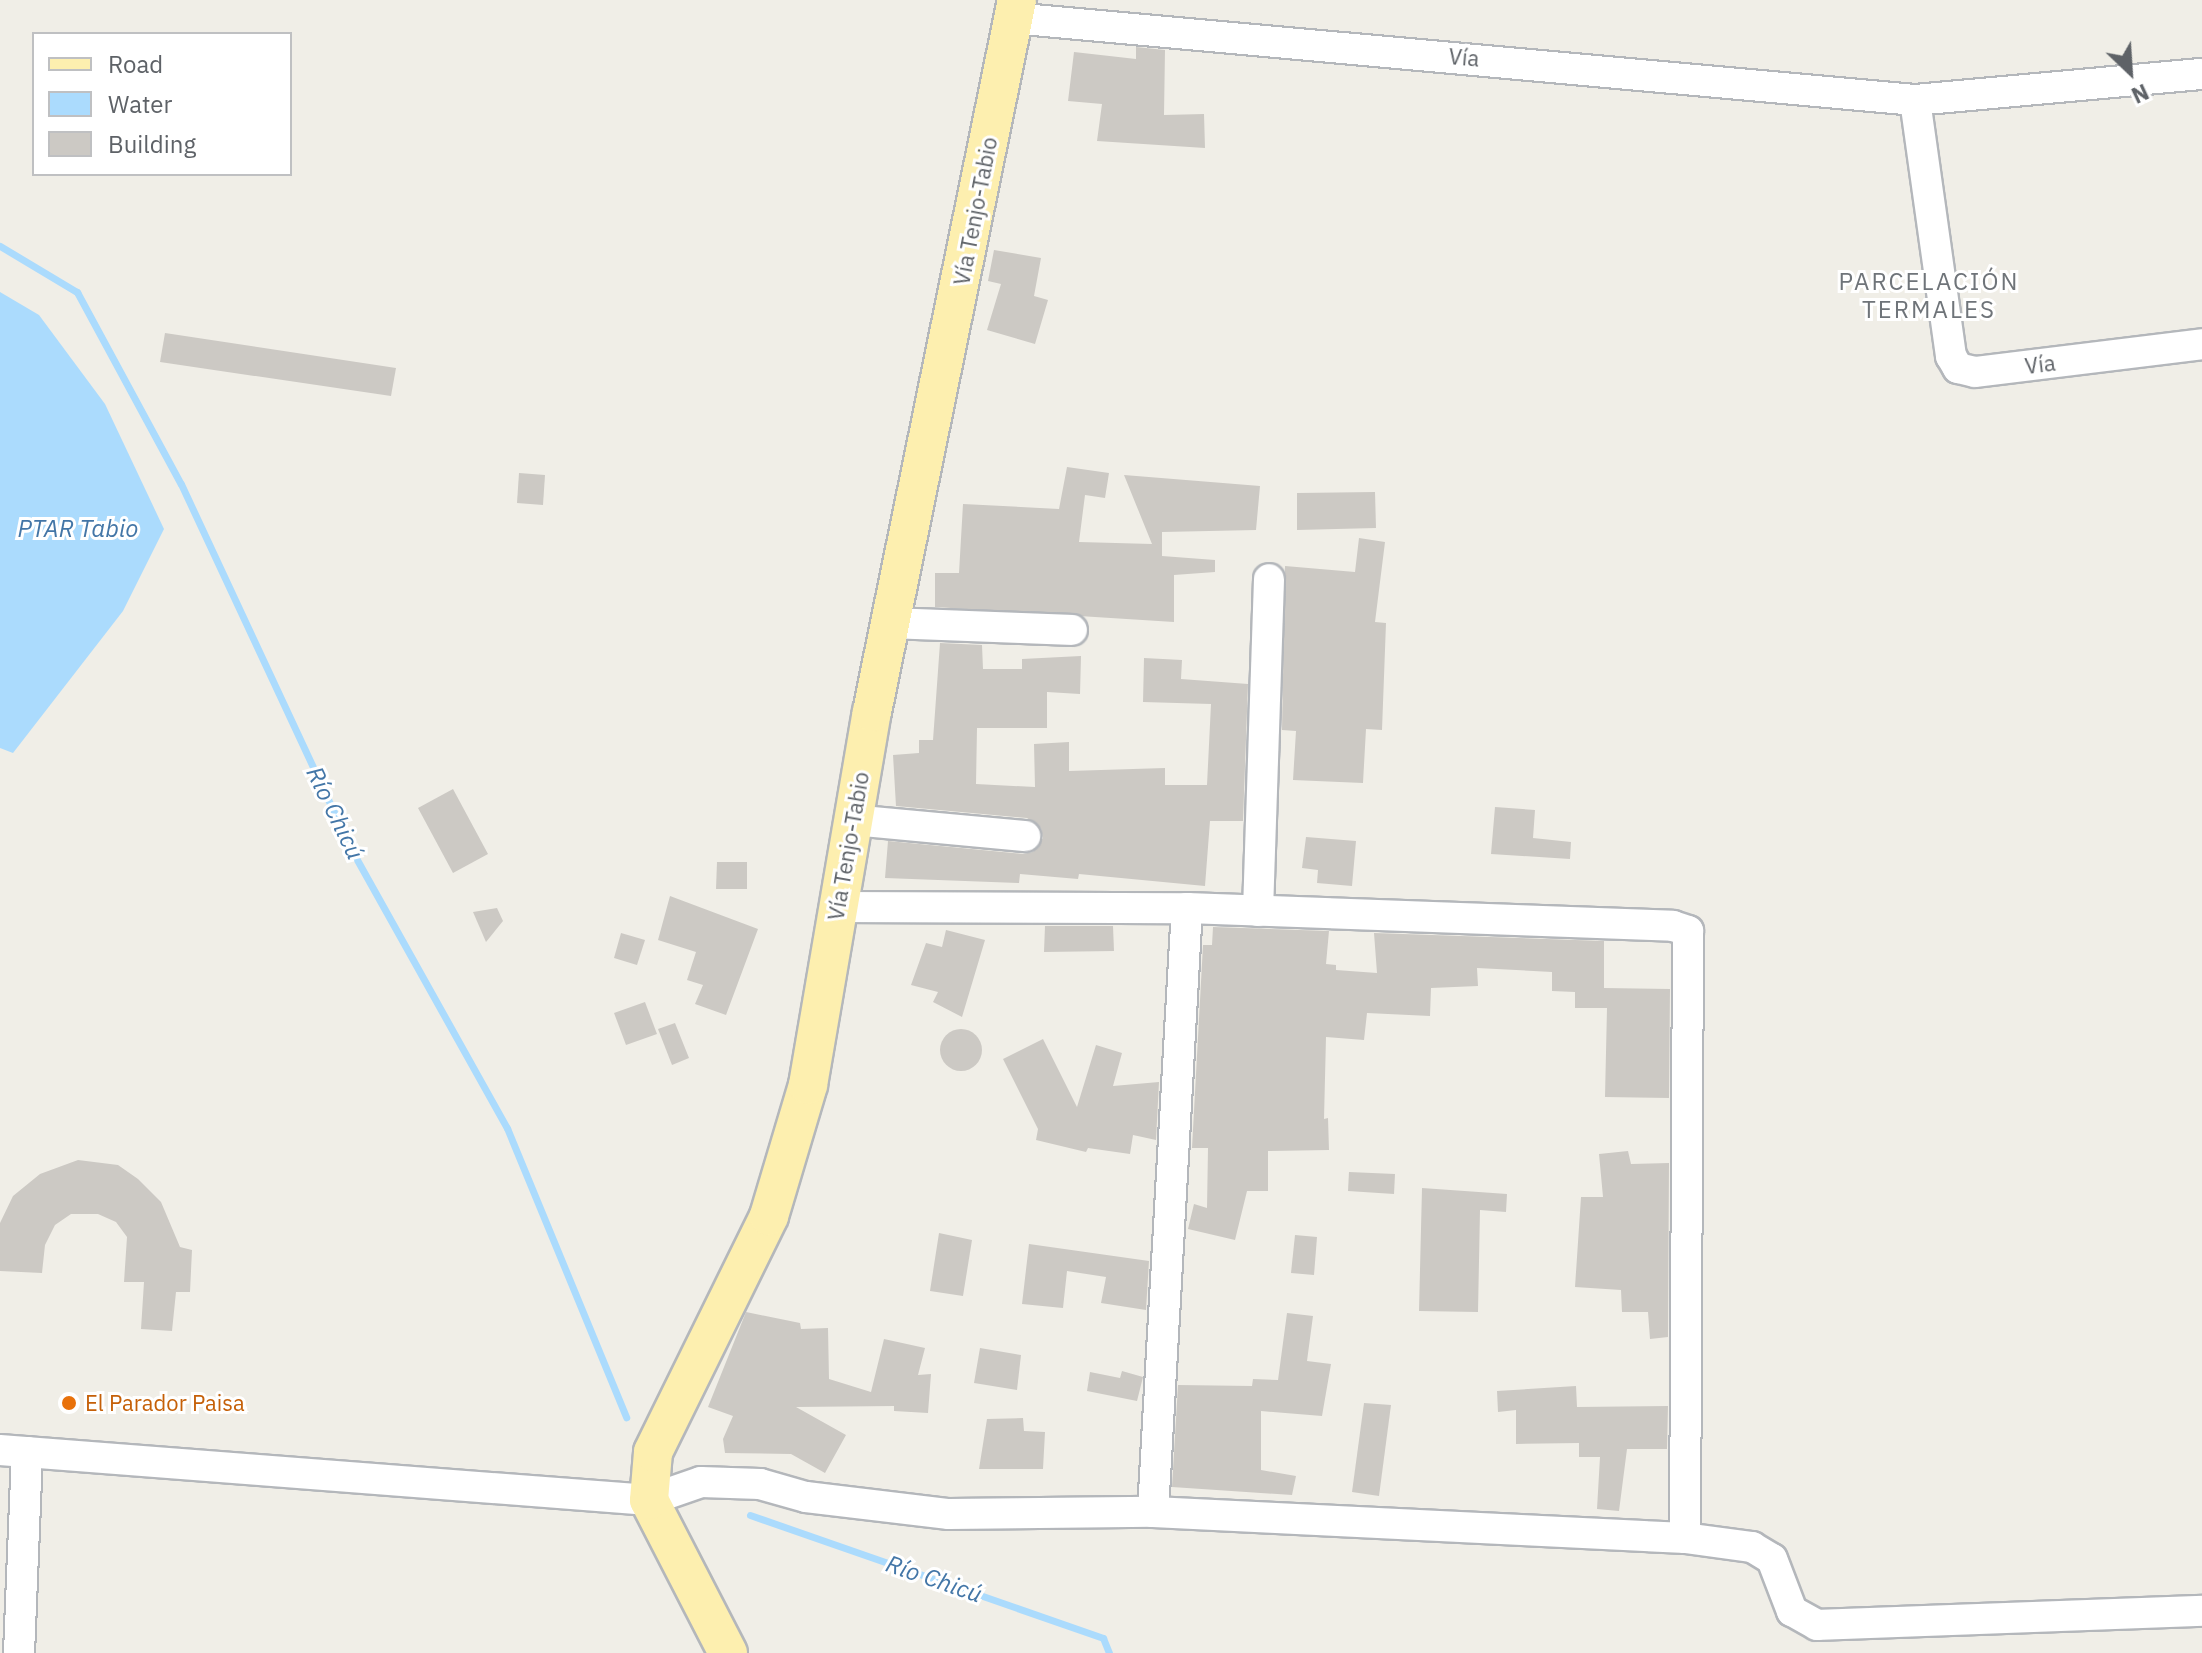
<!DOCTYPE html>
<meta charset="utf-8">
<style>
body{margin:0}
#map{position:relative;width:2202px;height:1653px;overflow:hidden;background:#f0eee7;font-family:"IBM Plex Sans",sans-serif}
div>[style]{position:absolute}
.water>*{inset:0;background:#abdbfd}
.stream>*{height:7px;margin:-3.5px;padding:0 3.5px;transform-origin:3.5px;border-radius:3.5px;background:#abdbfd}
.building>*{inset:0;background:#ccc9c4}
.round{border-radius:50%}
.roads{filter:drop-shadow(2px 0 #b4b7bb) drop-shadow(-2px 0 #b4b7bb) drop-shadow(0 2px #b4b7bb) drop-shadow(0 -2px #b4b7bb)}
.minor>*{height:30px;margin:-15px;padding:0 15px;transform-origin:15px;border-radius:15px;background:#fff}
.major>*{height:38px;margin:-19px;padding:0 19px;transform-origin:19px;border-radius:19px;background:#fdefaf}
.dots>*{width:22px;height:22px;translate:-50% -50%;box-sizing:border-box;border:4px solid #fff;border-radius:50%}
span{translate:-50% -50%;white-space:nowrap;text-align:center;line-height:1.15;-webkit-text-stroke:6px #fff;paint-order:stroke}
.street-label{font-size:22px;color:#5e6267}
.food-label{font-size:22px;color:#c56008}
.left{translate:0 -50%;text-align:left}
.neighbourhood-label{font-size:24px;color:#6f7479;letter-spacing:2px}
.water-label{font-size:24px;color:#4376a7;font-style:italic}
.legend{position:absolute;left:32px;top:32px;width:260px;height:144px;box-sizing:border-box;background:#fff;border:2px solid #bfc0c2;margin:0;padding:10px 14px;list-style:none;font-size:24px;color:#5e6267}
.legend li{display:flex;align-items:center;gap:16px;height:40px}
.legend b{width:40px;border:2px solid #bfc0c2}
.north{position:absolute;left:2090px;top:32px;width:80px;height:80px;-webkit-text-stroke:6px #fff;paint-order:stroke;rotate:155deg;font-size:22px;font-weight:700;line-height:32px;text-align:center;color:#5e6267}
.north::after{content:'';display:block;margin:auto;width:28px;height:36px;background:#5e6267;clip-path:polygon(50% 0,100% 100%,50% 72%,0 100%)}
</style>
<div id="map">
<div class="water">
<div style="clip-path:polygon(0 292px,39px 315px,105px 404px,164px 529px,123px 611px,13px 753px,0 748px)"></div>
</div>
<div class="stream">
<div style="left:0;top:246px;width:90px;rotate:30.9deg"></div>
<div style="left:77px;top:292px;width:218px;rotate:61.6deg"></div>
<div style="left:181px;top:484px;width:403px;rotate:65deg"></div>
<div style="left:351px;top:849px;width:320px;rotate:60.8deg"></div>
<div style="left:507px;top:1128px;width:313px;rotate:67.6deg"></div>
<div style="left:750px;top:1515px;width:374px;rotate:19.2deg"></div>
<div style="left:1103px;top:1638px;width:16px;rotate:68deg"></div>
</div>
<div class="building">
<div style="clip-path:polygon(1136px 47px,1165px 50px,1164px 115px,1204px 114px,1205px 148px,1097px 141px,1102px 104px,1068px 101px,1074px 52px,1136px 59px)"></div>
<div style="clip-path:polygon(994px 250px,1041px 258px,1034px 296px,1048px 300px,1035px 344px,987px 330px,1001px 284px,988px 281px)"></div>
<div style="clip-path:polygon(165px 333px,396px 368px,391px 396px,160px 362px)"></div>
<div style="clip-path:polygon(1067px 467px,1109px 473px,1105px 498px,1085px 495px,1079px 542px,1152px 544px,1124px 475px,1260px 486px,1256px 530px,1162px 532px,1162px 556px,1215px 560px,1215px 572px,1174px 575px,1174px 622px,935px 607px,935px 573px,959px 573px,963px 504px,1059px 509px)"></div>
<div style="clip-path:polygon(519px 473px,545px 475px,543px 505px,517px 503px)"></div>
<div style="clip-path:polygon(1375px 492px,1376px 528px,1297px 530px,1297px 493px)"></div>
<div style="clip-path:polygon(1359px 538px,1385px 542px,1375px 622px,1386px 623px,1382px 730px,1366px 729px,1363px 783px,1293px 780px,1296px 731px,1282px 730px,1285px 566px,1355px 572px)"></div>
<div style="clip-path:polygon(940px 643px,982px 645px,983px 669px,1022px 669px,1022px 659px,1081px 656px,1080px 694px,1047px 692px,1047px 728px,977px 728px,976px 784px,1035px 787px,1034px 744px,1069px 742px,1069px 771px,1165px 768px,1165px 785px,1207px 785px,1211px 704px,1143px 702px,1144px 658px,1182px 660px,1181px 679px,1248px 684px,1243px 821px,1210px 821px,1205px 886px,1079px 874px,1078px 879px,1020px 874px,1019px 883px,885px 878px,888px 841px,1023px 854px,1033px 852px,1043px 838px,1041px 828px,1027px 818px,896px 806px,893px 755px,919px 753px,919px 740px,933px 740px)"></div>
<div style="clip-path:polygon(453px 789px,488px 854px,453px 873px,418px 808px)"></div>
<div style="clip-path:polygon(1495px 807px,1535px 810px,1533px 838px,1571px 842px,1570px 859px,1491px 854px)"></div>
<div style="clip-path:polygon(1306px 837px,1356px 841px,1352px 886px,1317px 883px,1318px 870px,1302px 868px)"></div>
<div style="clip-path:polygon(717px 862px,747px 862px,747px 889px,716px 889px)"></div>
<div style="clip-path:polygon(670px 896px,758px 929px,726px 1015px,695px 1004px,703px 985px,687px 980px,696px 952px,658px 940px)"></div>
<div style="clip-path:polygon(497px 908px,503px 921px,486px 942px,473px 912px)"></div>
<div style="clip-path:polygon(1045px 926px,1113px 926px,1114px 951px,1044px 952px)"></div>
<div style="clip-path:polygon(1213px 927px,1329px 931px,1326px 964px,1336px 965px,1336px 970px,1377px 973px,1374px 933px,1604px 941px,1604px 988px,1670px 989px,1669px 1098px,1605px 1097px,1607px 1008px,1575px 1008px,1575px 992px,1552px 991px,1552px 972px,1477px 968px,1478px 986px,1431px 988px,1430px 1016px,1367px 1013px,1364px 1040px,1326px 1037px,1324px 1119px,1328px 1118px,1329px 1150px,1268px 1151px,1268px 1191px,1247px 1191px,1235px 1240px,1188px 1229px,1194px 1204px,1207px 1208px,1208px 1148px,1192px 1148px,1203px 945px,1212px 945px)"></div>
<div style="clip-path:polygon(946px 930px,985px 940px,962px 1017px,933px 1002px,938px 992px,911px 985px,926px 943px,942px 947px)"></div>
<div style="clip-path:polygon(621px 933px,645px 940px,637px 965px,614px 958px)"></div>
<div style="clip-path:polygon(645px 1002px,657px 1034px,626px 1045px,614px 1013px)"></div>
<div style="clip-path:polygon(675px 1023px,689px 1058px,672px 1065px,658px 1029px)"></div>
<div class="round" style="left:940px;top:1029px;width:42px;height:42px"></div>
<div style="clip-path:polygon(1043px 1039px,1077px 1107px,1096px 1045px,1122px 1053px,1113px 1086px,1159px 1082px,1156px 1140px,1133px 1135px,1130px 1154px,1088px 1148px,1086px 1152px,1036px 1140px,1038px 1129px,1003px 1059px)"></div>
<div style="clip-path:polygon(1628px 1151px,1631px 1164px,1669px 1163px,1668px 1337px,1650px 1339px,1648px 1312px,1622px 1312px,1621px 1290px,1575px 1287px,1581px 1197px,1603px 1197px,1599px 1154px)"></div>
<div style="clip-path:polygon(78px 1160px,118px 1165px,138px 1179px,161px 1202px,180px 1247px,192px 1250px,190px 1292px,176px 1292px,172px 1331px,141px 1329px,144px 1282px,124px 1282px,127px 1237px,116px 1222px,98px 1214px,71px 1214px,55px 1225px,45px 1245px,42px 1273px,0 1271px,0 1223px,13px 1196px,40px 1174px)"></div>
<div style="clip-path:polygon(1349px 1172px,1395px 1174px,1394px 1194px,1348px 1191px)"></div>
<div style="clip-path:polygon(1422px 1188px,1507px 1194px,1506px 1212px,1480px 1210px,1478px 1312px,1419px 1311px)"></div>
<div style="clip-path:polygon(939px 1233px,972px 1240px,963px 1296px,930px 1291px)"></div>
<div style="clip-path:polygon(1295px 1235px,1317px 1237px,1314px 1275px,1291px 1273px)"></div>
<div style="clip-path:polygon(1029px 1244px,1149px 1261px,1146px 1310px,1101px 1303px,1106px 1277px,1067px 1271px,1063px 1308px,1022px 1304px)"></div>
<div style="clip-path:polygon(746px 1312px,800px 1323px,801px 1329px,828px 1328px,829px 1379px,871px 1392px,884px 1339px,925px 1348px,918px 1375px,931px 1374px,928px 1413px,894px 1411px,894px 1406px,796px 1407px,846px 1435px,825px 1473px,791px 1454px,725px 1453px,723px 1439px,733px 1416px,708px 1407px)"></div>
<div style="clip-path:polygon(1287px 1313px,1313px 1316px,1307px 1361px,1331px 1364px,1322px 1416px,1261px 1411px,1261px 1470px,1296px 1476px,1292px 1495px,1172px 1487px,1178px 1385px,1252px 1386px,1253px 1379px,1278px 1380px)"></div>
<div style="clip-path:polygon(980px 1348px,1021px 1355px,1017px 1390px,974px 1383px)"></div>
<div style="clip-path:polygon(1122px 1371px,1143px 1377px,1137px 1401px,1087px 1391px,1090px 1372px,1120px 1378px)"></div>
<div style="clip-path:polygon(1576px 1386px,1577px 1407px,1668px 1406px,1667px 1449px,1627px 1449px,1619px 1511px,1597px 1509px,1600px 1457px,1579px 1457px,1579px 1443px,1516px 1444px,1516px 1410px,1498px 1412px,1497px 1391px)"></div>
<div style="clip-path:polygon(1364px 1403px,1391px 1405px,1379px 1496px,1352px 1492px)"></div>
<div style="clip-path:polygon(1023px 1418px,1024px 1431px,1045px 1432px,1043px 1469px,979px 1469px,987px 1419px)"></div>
</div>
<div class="roads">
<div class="minor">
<div style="left:1012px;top:18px;width:907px;rotate:5.19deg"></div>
<div style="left:1915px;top:100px;width:288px;rotate:-5.2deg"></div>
<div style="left:1915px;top:100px;width:259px;rotate:82deg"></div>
<div style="left:1951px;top:356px;width:14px;rotate:60deg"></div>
<div style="left:1958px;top:368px;width:17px;rotate:13deg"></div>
<div style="left:1975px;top:372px;width:229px;rotate:-7deg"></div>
<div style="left:891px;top:623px;width:181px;rotate:2.2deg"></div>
<div style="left:852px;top:820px;width:174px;rotate:5.3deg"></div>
<div style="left:836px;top:907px;width:351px;rotate:0.2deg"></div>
<div style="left:1187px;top:908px;width:486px;rotate:2.1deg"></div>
<div style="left:1673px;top:926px;width:16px;rotate:18deg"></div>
<div style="left:1688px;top:931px;width:607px;rotate:90.28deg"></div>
<div style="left:1258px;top:911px;width:332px;rotate:-88.1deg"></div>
<div style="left:0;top:1450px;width:651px;rotate:4.41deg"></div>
<div style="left:649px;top:1500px;width:55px;rotate:-19.1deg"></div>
<div style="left:701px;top:1482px;width:59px;rotate:1.9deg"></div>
<div style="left:760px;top:1484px;width:48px;rotate:15.8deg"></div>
<div style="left:806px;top:1497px;width:144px;rotate:6.8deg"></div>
<div style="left:949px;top:1514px;width:204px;rotate:-0.6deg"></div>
<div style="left:1153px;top:1512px;width:533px;rotate:2.8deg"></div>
<div style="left:1685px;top:1538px;width:68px;rotate:7.7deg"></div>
<div style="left:1752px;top:1547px;width:23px;rotate:31deg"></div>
<div style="left:1772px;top:1559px;width:56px;rotate:69deg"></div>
<div style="left:1792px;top:1611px;width:29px;rotate:29deg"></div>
<div style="left:1817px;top:1625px;width:385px;rotate:-2.1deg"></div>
<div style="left:1153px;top:1512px;width:605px;rotate:-86.78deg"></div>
<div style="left:19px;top:1653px;width:201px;rotate:-87.7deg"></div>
</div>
<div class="major">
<div style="left:728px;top:1653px;width:172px;rotate:-117.3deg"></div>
<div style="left:649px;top:1500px;width:48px;rotate:-85.2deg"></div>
<div style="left:653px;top:1452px;width:263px;rotate:-63.8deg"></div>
<div style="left:769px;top:1216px;width:137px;rotate:-73.4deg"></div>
<div style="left:808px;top:1085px;width:378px;rotate:-80.3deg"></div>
<div style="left:872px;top:712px;width:727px;rotate:-78.49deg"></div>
</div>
</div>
<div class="dots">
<div style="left:69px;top:1403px;background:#e8710a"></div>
</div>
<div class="street-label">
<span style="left:1464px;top:57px;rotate:5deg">Vía</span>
<span style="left:975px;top:211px;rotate:-79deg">Vía Tenjo-Tabio</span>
<span style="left:2040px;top:364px;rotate:-7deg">Vía</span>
<span style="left:848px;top:846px;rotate:-80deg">Vía Tenjo-Tabio</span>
</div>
<div class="food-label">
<span class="left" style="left:85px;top:1403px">El Parador Paisa</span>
</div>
<div class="neighbourhood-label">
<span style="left:1929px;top:296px">PARCELACIÓN<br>TERMALES</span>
</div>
<div class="water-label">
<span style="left:78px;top:529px">PTAR Tabio</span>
<span style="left:335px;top:813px;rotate:64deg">Río Chicú</span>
<span style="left:934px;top:1579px;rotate:19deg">Río Chicú</span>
</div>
<ul class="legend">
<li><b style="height:10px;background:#fdefaf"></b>Road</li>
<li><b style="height:22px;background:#abdbfd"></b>Water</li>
<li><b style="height:22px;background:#ccc9c4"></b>Building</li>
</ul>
<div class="north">N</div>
</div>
